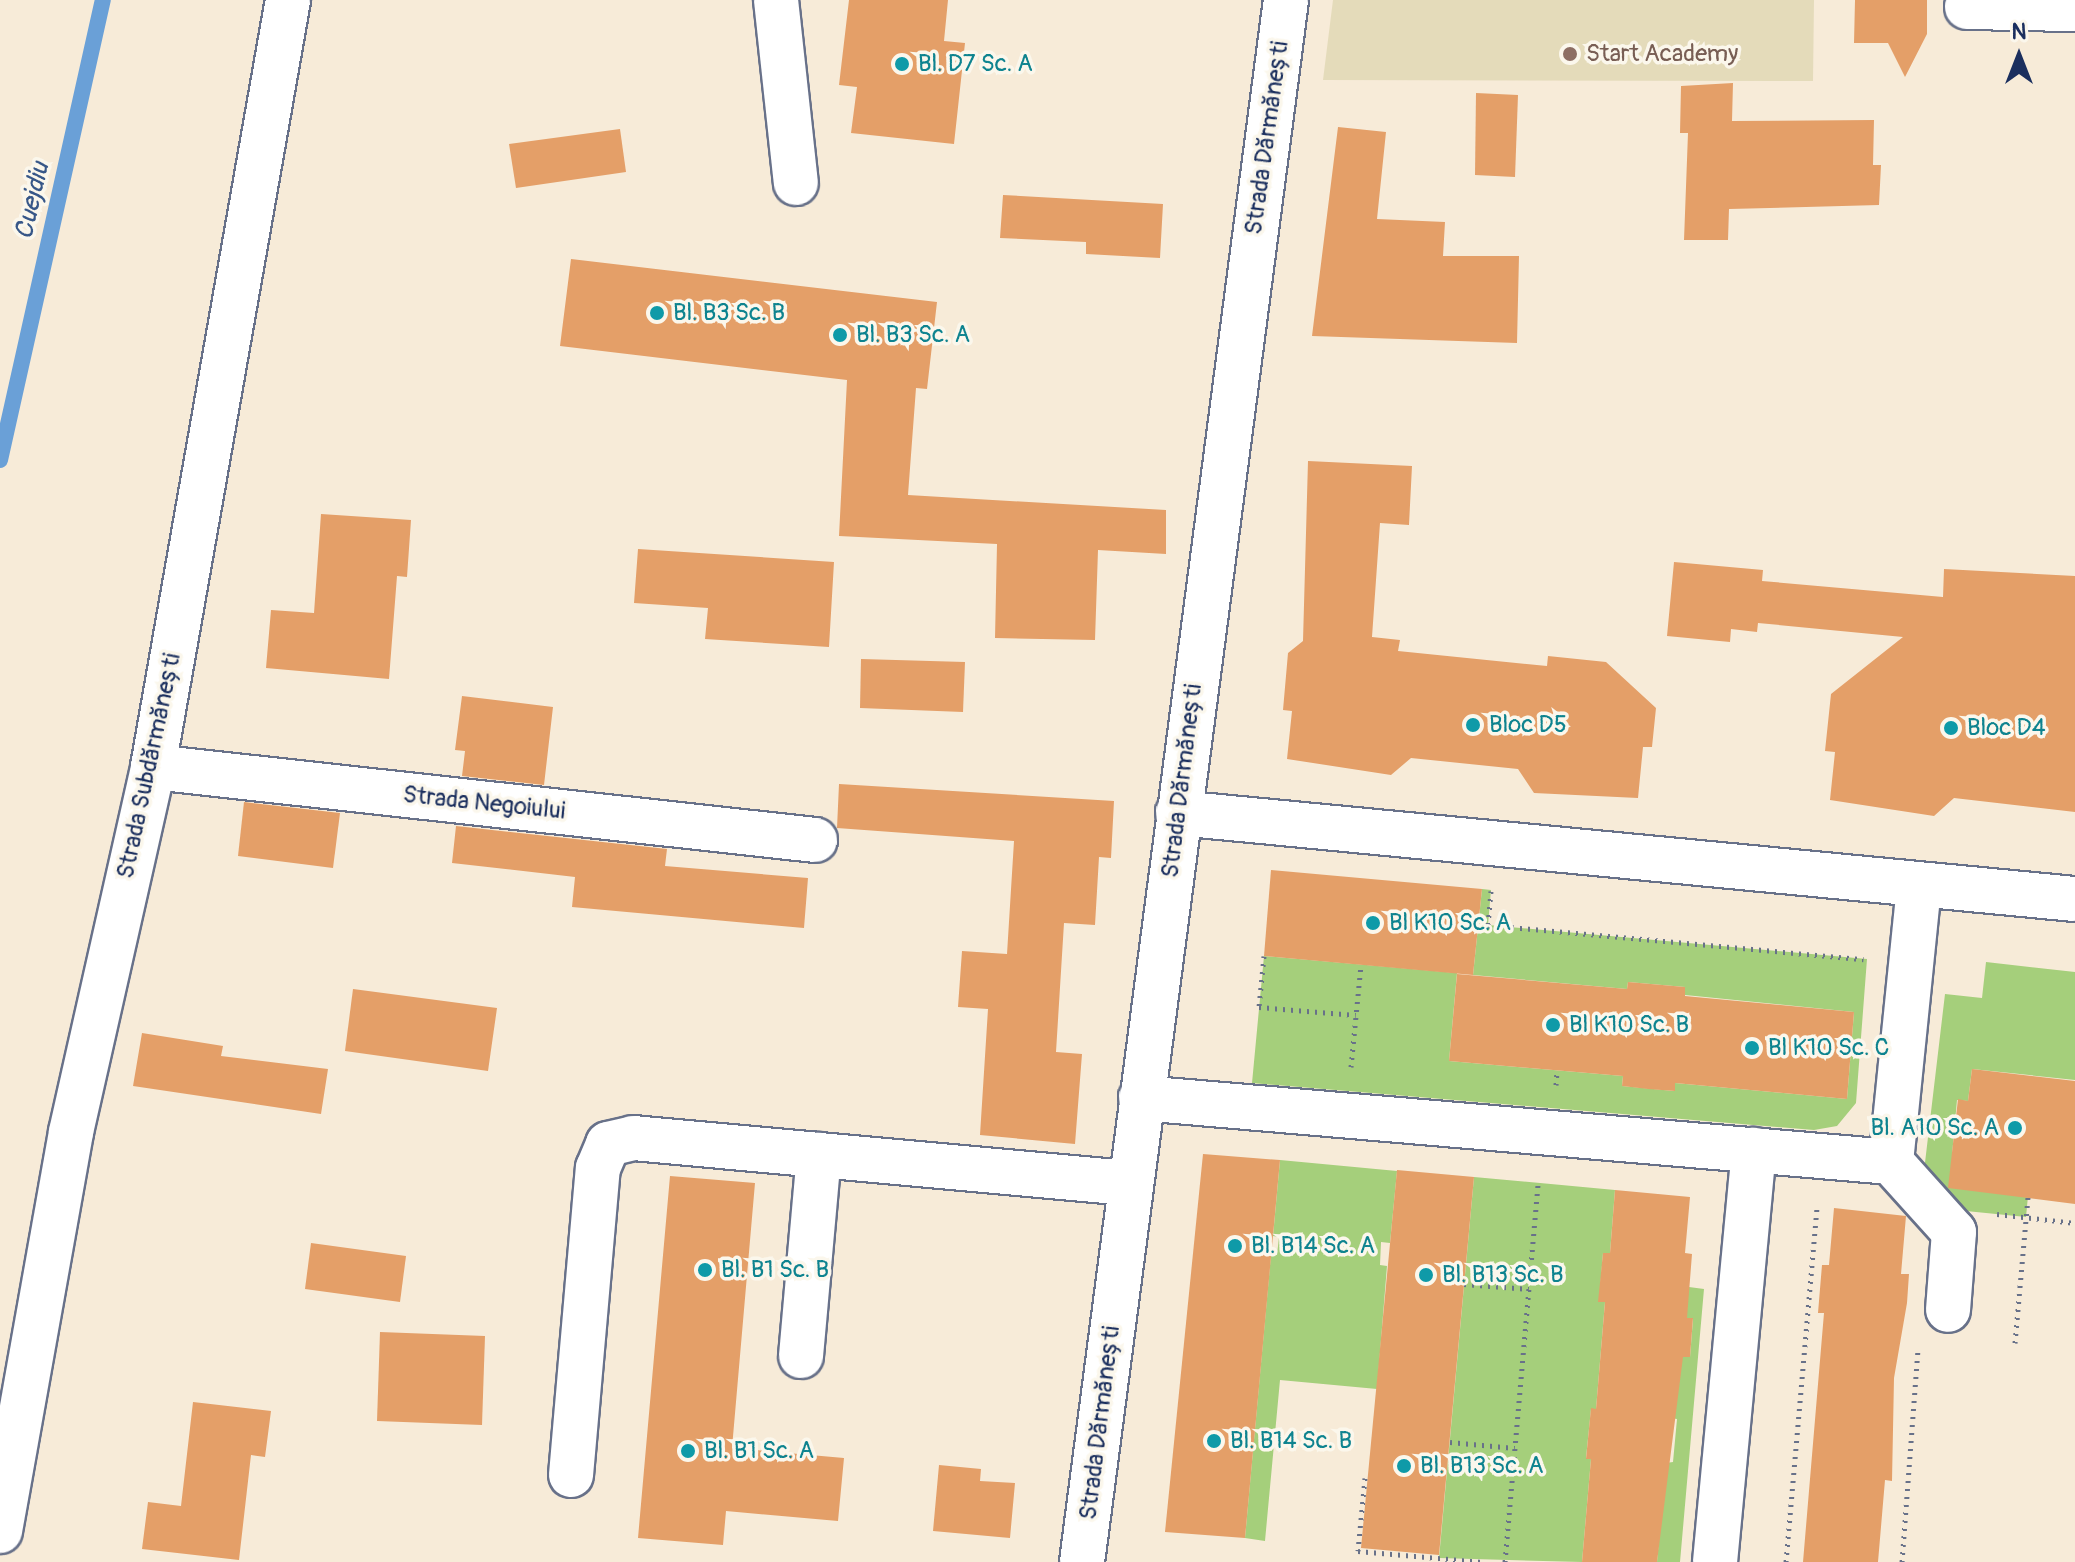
<!DOCTYPE html>
<meta charset="utf-8">
<style>
body{margin:0}
#map{position:relative;width:2075px;height:1562px;overflow:hidden;background:#f7ebd8;font-family:Pangolin,sans-serif}
div>[style]{position:absolute}
.built>*{inset:0;background:#e4dbba}
.green>*{inset:0;background:#a5cf7b}
.stream>*{height:16px;margin:-8px;padding:0 8px;transform-origin:8px;border-radius:8px;background:#6aa0d7}
.building>*{inset:0;background:#e49f68}
.path>*{height:5px;margin-top:-2.5px;transform-origin:0;background:repeating-linear-gradient(90deg,#687189 0 2px,transparent 0 8px)}
.roads{filter:drop-shadow(2px 0 #687189) drop-shadow(-2px 0 #687189) drop-shadow(0 2px #687189) drop-shadow(0 -2px #687189)}
.minor>*{height:44px;margin:-22px;padding:0 22px;transform-origin:22px;border-radius:22px;background:#fff}
.dots>*{width:22px;height:22px;translate:-50% -50%;box-sizing:border-box;border:4px solid #fbf7ec;border-radius:50%}
span{translate:-50% -50%;white-space:nowrap;text-align:center;line-height:1.15;-webkit-text-stroke:7px #fbf7ec;paint-order:stroke}
.education-label{font-size:24px;color:#785e54}
.left{translate:0 -50%;text-align:left}
.culture-label{font-size:24px;color:#0d838f}
.right{translate:-100% -50%;text-align:right}
.street-label{font-size:24px;color:#1b2f5e}
.water-label{font-size:26px;color:#375788;font-style:italic}
.north{position:absolute;left:1979px;top:16px;width:80px;height:80px;-webkit-text-stroke:6px #fbf7ec;paint-order:stroke;rotate:0deg;font-size:22px;font-weight:700;line-height:32px;text-align:center;color:#1b2f5e}
.north::after{content:'';display:block;margin:auto;width:28px;height:36px;background:#1b2f5e;clip-path:polygon(50% 0,100% 100%,50% 72%,0 100%)}
</style>
<div id="map">
<div class="built">
<div style="clip-path:polygon(1333px 0,1814px 0,1813px 81px,1323px 80px)"></div>
</div>
<div class="green">
<div style="clip-path:polygon(1482px 889px,1491px 890px,1488px 925px,1867px 959px,1856px 1103px,1837px 1126px,1814px 1130px,1252px 1083px,1264px 956px,1457px 973px,1449px 1061px,1623px 1076px,1622px 1086px,1674px 1091px,1675px 1083px,1847px 1099px,1854px 1012px,1685px 995px,1685px 987px,1628px 982px,1627px 989px,1473px 975px)"></div>
<div style="clip-path:polygon(1986px 962px,2075px 972px,2075px 1080px,1972px 1069px,1968px 1101px,1957px 1100px,1952px 1155px,2028px 1196px,2026px 1217px,1956px 1210px,1924px 1171px,1945px 994px,1982px 998px)"></div>
<div style="clip-path:polygon(1280px 1160px,1397px 1171px,1390px 1243px,1381px 1242px,1380px 1265px,1387px 1266px,1377px 1389px,1280px 1380px,1265px 1541px,1245px 1538px,1271px 1255px,1277px 1255px,1279px 1237px,1273px 1236px)"></div>
<div style="clip-path:polygon(1474px 1177px,1615px 1190px,1610px 1253px,1603px 1253px,1599px 1302px,1605px 1302px,1596px 1409px,1591px 1409px,1586px 1458px,1591px 1459px,1582px 1562px,1439px 1558px)"></div>
<div style="clip-path:polygon(1689px 1287px,1704px 1289px,1680px 1562px,1657px 1562px,1666px 1463px,1673px 1462px,1677px 1419px,1669px 1418px,1675px 1357px,1690px 1357px,1693px 1319px,1679px 1317px)"></div>
</div>
<div class="stream">
<div style="left:0;top:460px;width:471px;rotate:-77.4deg"></div>
</div>
<div class="building">
<div style="clip-path:polygon(849px 0,948px 0,944px 41px,965px 43px,954px 144px,851px 133px,857px 87px,839px 85px)"></div>
<div style="clip-path:polygon(1855px 0,1927px 0,1927px 34px,1905px 77px,1888px 43px,1854px 43px)"></div>
<div style="clip-path:polygon(1733px 83px,1732px 121px,1874px 120px,1873px 165px,1881px 165px,1879px 205px,1729px 209px,1728px 240px,1684px 240px,1688px 133px,1680px 133px,1681px 86px)"></div>
<div style="clip-path:polygon(1476px 93px,1518px 95px,1515px 177px,1475px 175px)"></div>
<div style="clip-path:polygon(1338px 127px,1386px 132px,1377px 219px,1445px 222px,1443px 256px,1519px 256px,1517px 343px,1312px 336px)"></div>
<div style="clip-path:polygon(620px 129px,626px 172px,516px 188px,509px 144px)"></div>
<div style="clip-path:polygon(1003px 195px,1163px 204px,1160px 258px,1086px 254px,1086px 242px,1000px 238px)"></div>
<div style="clip-path:polygon(571px 259px,937px 302px,927px 389px,916px 388px,908px 495px,1166px 510px,1166px 554px,1098px 550px,1095px 640px,995px 638px,997px 544px,839px 536px,847px 380px,560px 346px)"></div>
<div style="clip-path:polygon(1308px 461px,1412px 466px,1409px 525px,1380px 523px,1372px 637px,1400px 640px,1398px 651px,1547px 666px,1548px 656px,1606px 662px,1656px 708px,1652px 747px,1643px 747px,1638px 798px,1534px 793px,1518px 769px,1411px 758px,1391px 775px,1287px 759px,1292px 711px,1283px 710px,1288px 653px,1303px 641px)"></div>
<div style="clip-path:polygon(321px 514px,411px 520px,407px 577px,397px 576px,389px 679px,266px 668px,271px 610px,314px 613px)"></div>
<div style="clip-path:polygon(638px 549px,834px 562px,829px 647px,705px 639px,708px 608px,634px 603px)"></div>
<div style="clip-path:polygon(1674px 562px,1763px 570px,1762px 581px,1943px 597px,1944px 569px,2075px 576px,2075px 812px,1954px 798px,1934px 816px,1830px 800px,1835px 752px,1825px 751px,1831px 694px,1903px 637px,1758px 623px,1757px 632px,1731px 629px,1730px 642px,1667px 636px)"></div>
<div style="clip-path:polygon(861px 659px,965px 662px,963px 712px,860px 708px)"></div>
<div style="clip-path:polygon(462px 696px,553px 707px,544px 785px,462px 776px,465px 751px,455px 750px)"></div>
<div style="clip-path:polygon(839px 784px,1114px 801px,1111px 858px,1099px 857px,1095px 925px,1064px 923px,1056px 1052px,1082px 1054px,1075px 1144px,980px 1135px,988px 1009px,958px 1007px,962px 951px,1007px 954px,1014px 841px,837px 828px)"></div>
<div style="clip-path:polygon(244px 802px,340px 813px,333px 868px,238px 856px)"></div>
<div style="clip-path:polygon(456px 826px,667px 849px,665px 866px,808px 878px,804px 928px,572px 907px,575px 877px,452px 863px)"></div>
<div style="clip-path:polygon(1271px 870px,1482px 889px,1473px 975px,1264px 956px)"></div>
<div style="clip-path:polygon(1457px 974px,1627px 989px,1628px 982px,1685px 987px,1685px 996px,1854px 1012px,1847px 1099px,1675px 1083px,1675px 1091px,1648px 1089px,1622px 1086px,1623px 1076px,1449px 1061px)"></div>
<div style="clip-path:polygon(353px 989px,497px 1008px,488px 1071px,345px 1051px)"></div>
<div style="clip-path:polygon(142px 1033px,223px 1046px,221px 1056px,328px 1069px,321px 1114px,133px 1086px)"></div>
<div style="clip-path:polygon(1972px 1069px,2075px 1081px,2075px 1204px,1948px 1188px,1958px 1099px,1968px 1101px)"></div>
<div style="clip-path:polygon(1203px 1154px,1280px 1160px,1245px 1538px,1165px 1532px)"></div>
<div style="clip-path:polygon(1397px 1170px,1474px 1177px,1439px 1555px,1361px 1548px)"></div>
<div style="clip-path:polygon(670px 1176px,755px 1183px,732px 1448px,844px 1458px,838px 1521px,726px 1511px,723px 1545px,638px 1538px)"></div>
<div style="clip-path:polygon(1615px 1190px,1690px 1197px,1685px 1253px,1692px 1254px,1687px 1318px,1693px 1318px,1690px 1357px,1683px 1357px,1657px 1562px,1582px 1562px,1591px 1459px,1586px 1459px,1591px 1408px,1596px 1409px,1605px 1302px,1598px 1302px,1603px 1253px,1610px 1253px)"></div>
<div style="clip-path:polygon(1834px 1208px,1906px 1216px,1901px 1274px,1909px 1274px,1907px 1303px,1894px 1378px,1892px 1481px,1885px 1480px,1878px 1562px,1803px 1562px,1824px 1313px,1818px 1313px,1822px 1265px,1829px 1265px)"></div>
<div style="clip-path:polygon(311px 1243px,406px 1256px,400px 1302px,305px 1289px)"></div>
<div style="clip-path:polygon(380px 1332px,485px 1336px,482px 1425px,377px 1421px)"></div>
<div style="clip-path:polygon(193px 1402px,271px 1411px,265px 1457px,251px 1455px,239px 1560px,142px 1549px,148px 1502px,181px 1506px)"></div>
<div style="clip-path:polygon(939px 1465px,981px 1469px,980px 1481px,1015px 1483px,1010px 1538px,933px 1531px)"></div>
</div>
<div class="path">
<div style="left:1491px;top:891px;width:34px;rotate:95deg"></div>
<div style="left:1488px;top:925px;width:377px;rotate:5.2deg"></div>
<div style="left:1264px;top:956px;width:51px;rotate:95.6deg"></div>
<div style="left:1259px;top:1007px;width:97px;rotate:4.7deg"></div>
<div style="left:1351px;top:1067px;width:102px;rotate:-84.4deg"></div>
<div style="left:1556px;top:1085px;width:15px;rotate:-86deg"></div>
<div style="left:1997px;top:1214px;width:79px;rotate:6.6deg"></div>
<div style="left:1464px;top:1284px;width:65px;rotate:4.4deg"></div>
<div style="left:2015px;top:1343px;width:148px;rotate:-84.9deg"></div>
<div style="left:1450px;top:1442px;width:65px;rotate:5.3deg"></div>
<div style="left:1365px;top:1478px;width:73px;rotate:95.5deg"></div>
<div style="left:1358px;top:1551px;width:125px;rotate:5deg"></div>
<div style="left:1505px;top:1562px;width:380px;rotate:-85deg"></div>
<div style="left:1786px;top:1562px;width:357px;rotate:-85deg"></div>
<div style="left:1902px;top:1562px;width:215px;rotate:-85.7deg"></div>
</div>
<div class="roads">
<div class="minor">
<div style="left:776px;top:0;width:184px;rotate:83.8deg"></div>
<div style="left:1967px;top:7px;width:108px;rotate:1.1deg"></div>
<div style="left:153px;top:767px;width:666px;rotate:6.29deg"></div>
<div style="left:1178px;top:813px;width:901px;rotate:5.48deg"></div>
<div style="left:1141px;top:1098px;width:753px;rotate:4.88deg"></div>
<div style="left:1891px;top:1162px;width:94px;rotate:48deg"></div>
<div style="left:1954px;top:1232px;width:78px;rotate:94.4deg"></div>
<div style="left:1891px;top:1162px;width:279px;rotate:-84.2deg"></div>
<div style="left:801px;top:1356px;width:202px;rotate:-84.9deg"></div>
<div style="left:571px;top:1475px;width:308px;rotate:-85deg"></div>
<div style="left:598px;top:1168px;width:26px;rotate:-67deg"></div>
<div style="left:608px;top:1144px;width:26px;rotate:-13deg"></div>
<div style="left:633px;top:1138px;width:499px;rotate:5.2deg"></div>
<div style="left:0;top:1531px;width:405px;rotate:-79.9deg"></div>
<div style="left:71px;top:1132px;width:374px;rotate:-77.3deg"></div>
<div style="left:153px;top:767px;width:779px;rotate:-80.02deg"></div>
<div style="left:1082px;top:1562px;width:1575px;rotate:-82.56deg"></div>
<div style="left:1715px;top:1562px;width:414px;rotate:-84.6deg"></div>
</div>
</div>
<div class="dots">
<div style="left:1570px;top:54px;background:#8d6e63"></div>
<div style="left:902px;top:64px;background:#0f9aa8"></div>
<div style="left:657px;top:313px;background:#0f9aa8"></div>
<div style="left:840px;top:335px;background:#0f9aa8"></div>
<div style="left:1473px;top:725px;background:#0f9aa8"></div>
<div style="left:1951px;top:728px;background:#0f9aa8"></div>
<div style="left:1373px;top:923px;background:#0f9aa8"></div>
<div style="left:1553px;top:1025px;background:#0f9aa8"></div>
<div style="left:1752px;top:1048px;background:#0f9aa8"></div>
<div style="left:2015px;top:1128px;background:#0f9aa8"></div>
<div style="left:1235px;top:1246px;background:#0f9aa8"></div>
<div style="left:705px;top:1270px;background:#0f9aa8"></div>
<div style="left:1426px;top:1275px;background:#0f9aa8"></div>
<div style="left:1214px;top:1441px;background:#0f9aa8"></div>
<div style="left:688px;top:1451px;background:#0f9aa8"></div>
<div style="left:1404px;top:1466px;background:#0f9aa8"></div>
</div>
<div class="education-label">
<span class="left" style="left:1586px;top:54px">Start Academy</span>
</div>
<div class="culture-label">
<span class="left" style="left:918px;top:64px">Bl. D7 Sc. A</span>
<span class="left" style="left:673px;top:313px">Bl. B3 Sc. B</span>
<span class="left" style="left:856px;top:335px">Bl. B3 Sc. A</span>
<span class="left" style="left:1489px;top:725px">Bloc D5</span>
<span class="left" style="left:1967px;top:728px">Bloc D4</span>
<span class="left" style="left:1389px;top:923px">Bl K10 Sc. A</span>
<span class="left" style="left:1569px;top:1025px">Bl K10 Sc. B</span>
<span class="left" style="left:1768px;top:1048px">Bl K10 Sc. C</span>
<span class="right" style="left:1999px;top:1128px">Bl. A10 Sc. A</span>
<span class="left" style="left:1251px;top:1246px">Bl. B14 Sc. A</span>
<span class="left" style="left:721px;top:1270px">Bl. B1 Sc. B</span>
<span class="left" style="left:1442px;top:1275px">Bl. B13 Sc. B</span>
<span class="left" style="left:1230px;top:1441px">Bl. B14 Sc. B</span>
<span class="left" style="left:704px;top:1451px">Bl. B1 Sc. A</span>
<span class="left" style="left:1420px;top:1466px">Bl. B13 Sc. A</span>
</div>
<div class="street-label">
<span style="left:1267px;top:138px;rotate:-82deg">Strada Dărmănești</span>
<span style="left:149px;top:766px;rotate:-78deg">Strada Subdărmănești</span>
<span style="left:1182px;top:781px;rotate:-83deg">Strada Dărmănești</span>
<span style="left:484px;top:803px;rotate:6deg">Strada Negoiului</span>
<span style="left:1100px;top:1423px;rotate:-83deg">Strada Dărmănești</span>
</div>
<div class="water-label">
<span style="left:33px;top:201px;rotate:-77deg">Cuejdiu</span>
</div>
<div class="north">N</div>
</div>
